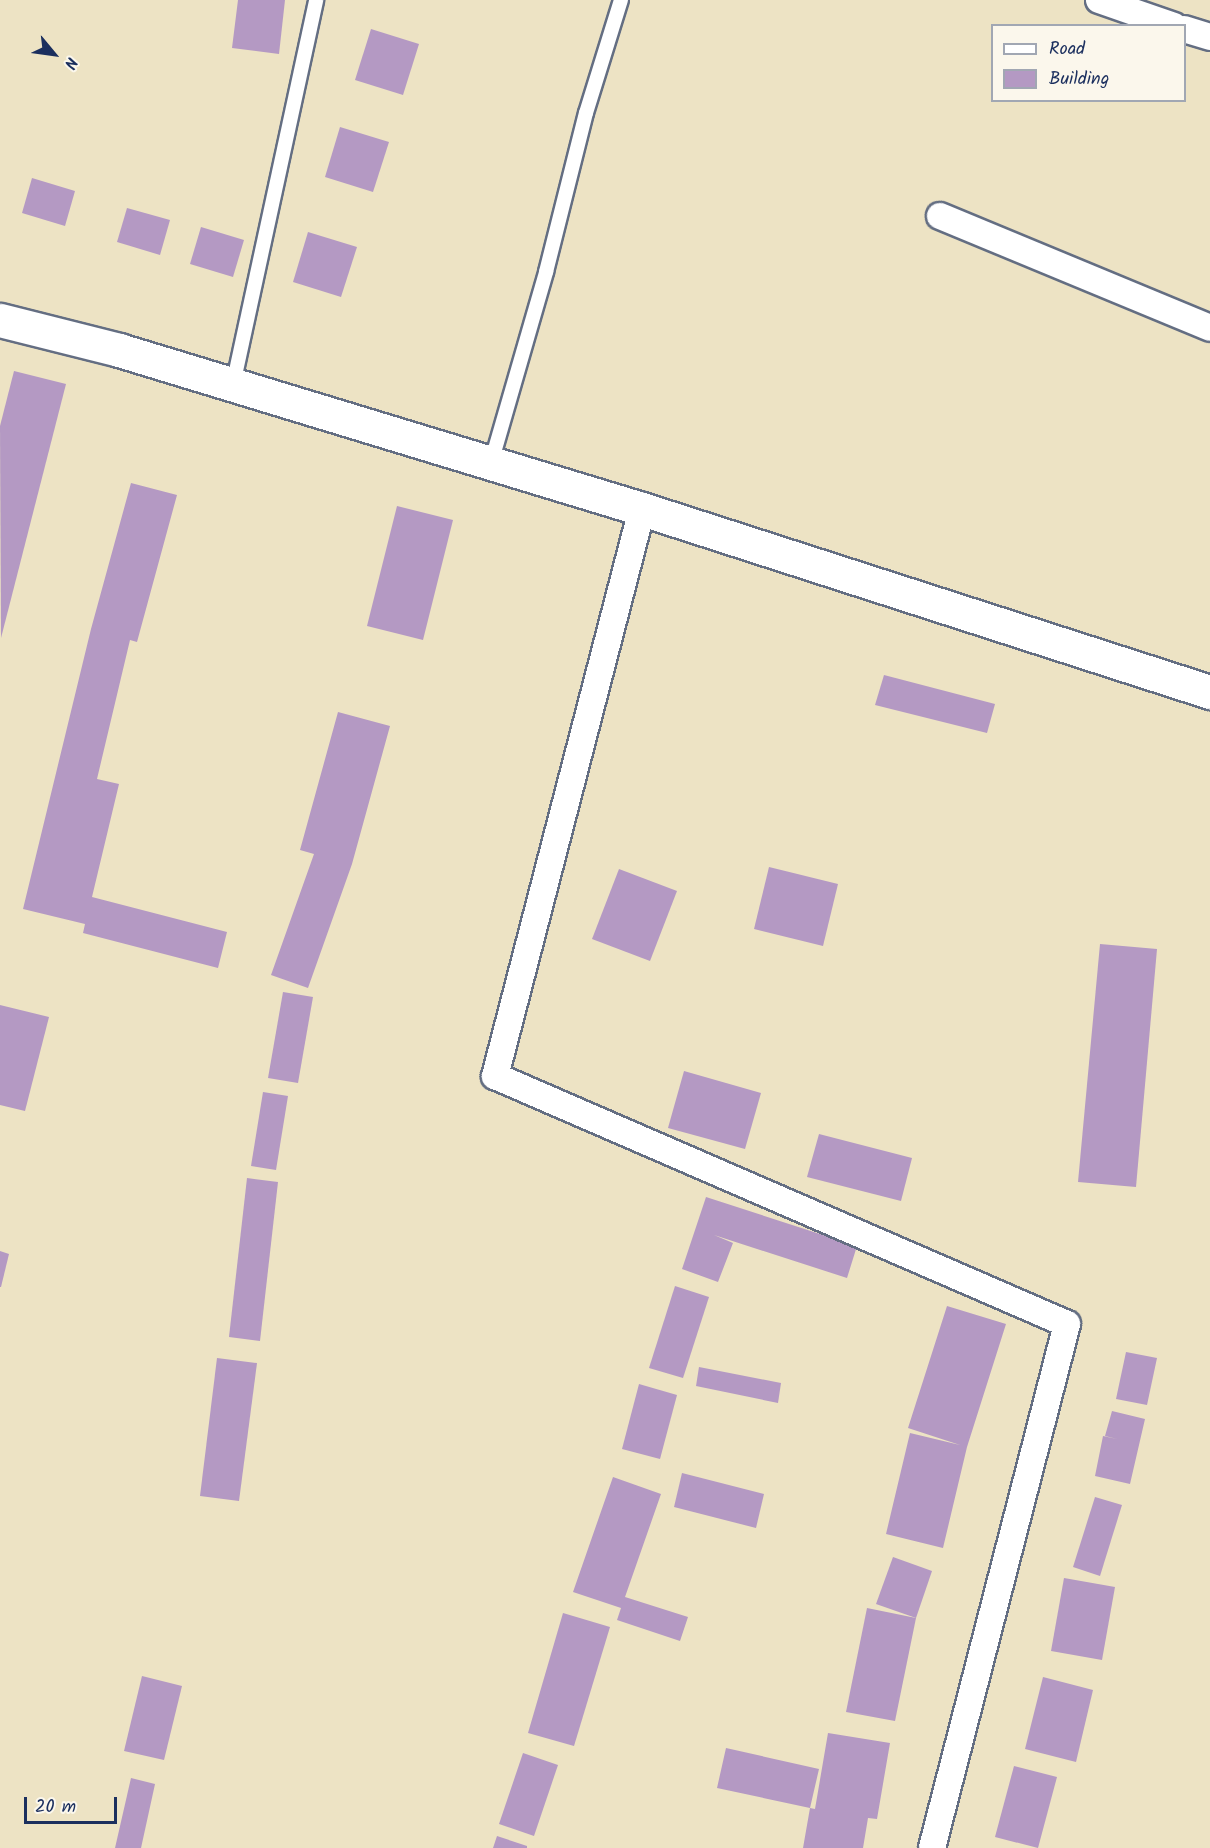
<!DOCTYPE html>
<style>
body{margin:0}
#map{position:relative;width:1210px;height:1848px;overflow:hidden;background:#ede3c4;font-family:Kalam,sans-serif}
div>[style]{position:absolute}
.building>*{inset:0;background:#b499c3}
.roads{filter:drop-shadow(2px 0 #646e82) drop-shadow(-2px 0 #646e82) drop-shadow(0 2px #646e82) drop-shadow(0 -2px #646e82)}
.lane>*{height:14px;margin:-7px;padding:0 7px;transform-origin:7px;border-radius:7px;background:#fff}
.street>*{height:26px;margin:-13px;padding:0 13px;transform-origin:13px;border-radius:13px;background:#fff}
.secondary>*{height:33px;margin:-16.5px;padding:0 16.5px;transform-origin:16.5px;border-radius:16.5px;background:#fff}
span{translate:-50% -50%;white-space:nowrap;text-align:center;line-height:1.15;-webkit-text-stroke:5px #fbf7ec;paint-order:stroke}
.legend{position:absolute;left:991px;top:24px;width:195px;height:78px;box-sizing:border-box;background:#fbf7ec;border:2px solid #a1a7b3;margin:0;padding:8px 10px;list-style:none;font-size:18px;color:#1b2f5e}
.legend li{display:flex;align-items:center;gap:12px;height:30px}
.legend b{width:30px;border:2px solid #a1a7b3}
.north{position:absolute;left:24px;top:24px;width:60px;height:60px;-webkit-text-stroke:4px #fbf7ec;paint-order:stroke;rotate:119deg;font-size:16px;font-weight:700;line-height:24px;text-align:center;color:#1b2f5e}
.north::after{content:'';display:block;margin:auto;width:21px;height:27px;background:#1b2f5e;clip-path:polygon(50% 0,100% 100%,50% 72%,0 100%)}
.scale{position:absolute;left:24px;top:1797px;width:93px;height:27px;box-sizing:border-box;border:3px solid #1b2f5e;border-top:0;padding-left:8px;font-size:18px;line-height:21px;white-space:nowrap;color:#1b2f5e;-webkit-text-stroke:4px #fbf7ec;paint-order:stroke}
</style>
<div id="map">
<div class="building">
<div style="clip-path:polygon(238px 0,285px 0,279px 54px,232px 48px)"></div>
<div style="clip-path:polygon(371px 29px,419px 44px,403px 95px,355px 80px)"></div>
<div style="clip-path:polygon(340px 127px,389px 142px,373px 192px,325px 177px)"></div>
<div style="clip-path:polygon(32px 178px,75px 191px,65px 226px,22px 213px)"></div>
<div style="clip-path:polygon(127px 208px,170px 220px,160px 255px,117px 242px)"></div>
<div style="clip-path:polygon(201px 227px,244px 240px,233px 277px,190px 264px)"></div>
<div style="clip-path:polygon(308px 232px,357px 247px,341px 297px,293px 282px)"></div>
<div style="clip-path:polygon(14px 371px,66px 384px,1px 638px,0 426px)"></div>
<div style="clip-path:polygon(131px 483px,177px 495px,137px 642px,130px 640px,97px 779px,119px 784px,92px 897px,227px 932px,218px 968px,83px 933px,85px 924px,23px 909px,91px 629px)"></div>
<div style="clip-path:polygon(397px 506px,453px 520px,423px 640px,367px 626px)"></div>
<div style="clip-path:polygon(884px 675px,995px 704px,987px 733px,875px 705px)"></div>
<div style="clip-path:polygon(338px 712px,390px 726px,352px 864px,308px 988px,271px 975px,314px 854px,300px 850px)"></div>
<div style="clip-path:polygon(769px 867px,838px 884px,823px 946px,754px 929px)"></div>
<div style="clip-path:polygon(619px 869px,677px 891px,650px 961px,592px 939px)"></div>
<div style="clip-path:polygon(1100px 944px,1157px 949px,1136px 1187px,1078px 1182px)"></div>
<div style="clip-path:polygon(283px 992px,313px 997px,298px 1083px,268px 1078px)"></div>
<div style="clip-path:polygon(0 1005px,49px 1017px,25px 1111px,0 1105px)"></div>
<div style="clip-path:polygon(684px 1071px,761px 1093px,745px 1149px,668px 1128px)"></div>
<div style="clip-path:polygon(263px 1092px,288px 1096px,276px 1170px,251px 1166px)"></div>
<div style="clip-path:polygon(819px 1134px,912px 1158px,901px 1201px,807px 1177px)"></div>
<div style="clip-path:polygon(247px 1178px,278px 1182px,260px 1341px,229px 1337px)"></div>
<div style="clip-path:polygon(706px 1197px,857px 1246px,847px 1278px,714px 1235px,733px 1243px,718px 1282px,682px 1269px)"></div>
<div style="clip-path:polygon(0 1251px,9px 1254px,1px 1287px,0 1287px)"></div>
<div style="clip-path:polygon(675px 1286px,709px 1297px,683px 1378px,649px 1368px)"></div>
<div style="clip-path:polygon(947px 1306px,1006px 1324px,967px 1447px,943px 1548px,886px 1534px,910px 1433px,960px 1445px,908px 1428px)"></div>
<div style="clip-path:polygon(1126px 1352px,1157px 1358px,1147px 1405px,1116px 1399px)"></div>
<div style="clip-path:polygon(217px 1358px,257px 1363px,239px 1501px,200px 1496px)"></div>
<div style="clip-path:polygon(699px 1367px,781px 1383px,778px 1403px,696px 1386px)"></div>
<div style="clip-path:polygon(639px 1384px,677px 1395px,660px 1459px,622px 1449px)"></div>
<div style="clip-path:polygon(1112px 1411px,1145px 1419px,1130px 1484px,1095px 1476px,1103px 1436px,1117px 1439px,1105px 1436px)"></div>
<div style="clip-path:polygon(682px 1473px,764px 1494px,756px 1528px,674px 1507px)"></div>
<div style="clip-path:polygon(613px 1477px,661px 1494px,625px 1597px,688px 1617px,680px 1641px,617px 1620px,621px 1608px,573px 1592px)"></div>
<div style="clip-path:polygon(1095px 1497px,1122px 1505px,1100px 1576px,1073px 1567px)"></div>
<div style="clip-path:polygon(893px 1557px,932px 1571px,916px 1618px,876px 1604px)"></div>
<div style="clip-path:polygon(1064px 1578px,1115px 1587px,1102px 1660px,1051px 1651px)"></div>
<div style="clip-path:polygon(867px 1608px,916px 1618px,895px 1721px,846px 1712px)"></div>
<div style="clip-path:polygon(563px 1613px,610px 1627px,574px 1746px,528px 1733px)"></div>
<div style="clip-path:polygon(142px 1676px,182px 1686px,164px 1760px,124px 1751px)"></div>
<div style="clip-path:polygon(1043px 1677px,1093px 1690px,1076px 1762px,1025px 1749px)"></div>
<div style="clip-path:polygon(828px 1733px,890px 1743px,877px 1819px,868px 1818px,863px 1848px,803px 1848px,810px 1808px,717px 1788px,726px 1748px,819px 1769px,810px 1808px,815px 1809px)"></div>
<div style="clip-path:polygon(523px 1753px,558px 1765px,534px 1836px,499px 1824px)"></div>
<div style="clip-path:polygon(1014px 1766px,1057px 1777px,1038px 1848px,995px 1837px)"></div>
<div style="clip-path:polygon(131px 1778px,155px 1784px,141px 1848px,115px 1848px)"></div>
<div style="clip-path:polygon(497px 1836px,527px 1846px,527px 1848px,493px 1848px)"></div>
</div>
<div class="roads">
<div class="lane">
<div style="left:233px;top:385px;width:394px;rotate:-77.8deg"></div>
<div style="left:491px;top:463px;width:199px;rotate:-73.9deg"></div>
<div style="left:546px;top:272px;width:164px;rotate:-75.9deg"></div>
<div style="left:586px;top:113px;width:118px;rotate:-72.8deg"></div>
</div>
<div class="street">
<div style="left:1099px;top:0;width:79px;rotate:19.1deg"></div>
<div style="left:1184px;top:29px;width:27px;rotate:17deg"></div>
<div style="left:940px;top:216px;width:292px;rotate:22.5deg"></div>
<div style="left:642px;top:509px;width:586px;rotate:104.53deg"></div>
<div style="left:495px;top:1076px;width:623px;rotate:23.44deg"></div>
<div style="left:1067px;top:1324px;width:541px;rotate:104.45deg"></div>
</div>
<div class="secondary">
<div style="left:0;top:320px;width:123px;rotate:14.1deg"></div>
<div style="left:119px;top:350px;width:547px;rotate:16.91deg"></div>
<div style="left:642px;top:509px;width:597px;rotate:17.86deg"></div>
</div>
</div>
<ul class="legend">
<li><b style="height:8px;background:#fff"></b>Road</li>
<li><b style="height:16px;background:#b499c3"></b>Building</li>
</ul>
<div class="north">N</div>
<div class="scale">20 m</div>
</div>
